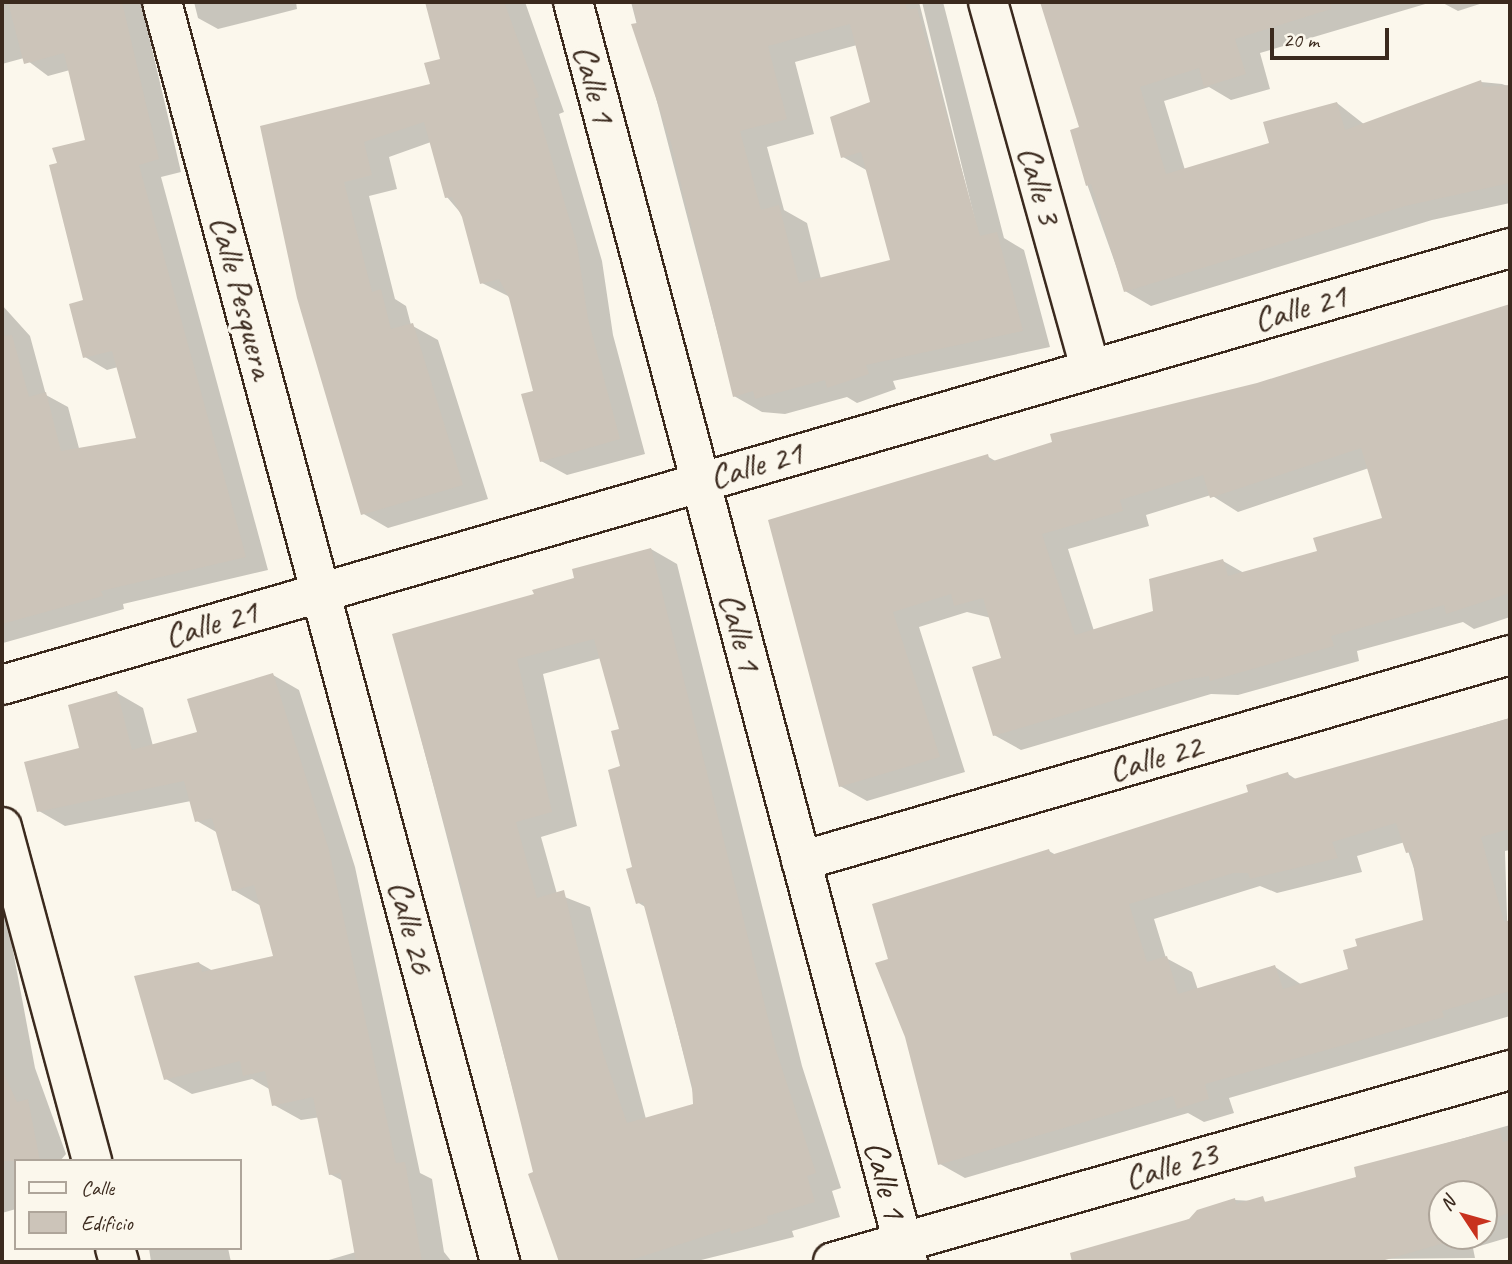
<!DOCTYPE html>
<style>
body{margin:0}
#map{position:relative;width:1512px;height:1264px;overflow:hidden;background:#fbf7ec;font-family:Caveat,sans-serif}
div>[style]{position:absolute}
.shadow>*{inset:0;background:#0003}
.building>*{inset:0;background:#ccc4b9}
.roads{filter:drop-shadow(2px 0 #3b2a1e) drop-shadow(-2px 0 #3b2a1e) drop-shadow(0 2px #3b2a1e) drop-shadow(0 -2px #3b2a1e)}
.minor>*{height:38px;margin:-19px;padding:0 19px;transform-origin:19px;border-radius:19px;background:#fbf7ec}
.tertiary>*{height:38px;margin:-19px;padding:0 19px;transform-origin:19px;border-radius:19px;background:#fbf7ec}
span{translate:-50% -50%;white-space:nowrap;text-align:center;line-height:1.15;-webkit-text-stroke:7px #fbf7ec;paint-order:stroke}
.street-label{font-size:35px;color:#3b2a1e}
.frame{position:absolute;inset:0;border:4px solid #3b2a1e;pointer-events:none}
.legend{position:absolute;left:14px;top:1159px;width:228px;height:91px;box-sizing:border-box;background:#fbf7ec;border:2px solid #aea59a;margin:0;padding:9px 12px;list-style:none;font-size:21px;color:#3b2a1e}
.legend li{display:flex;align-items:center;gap:14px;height:35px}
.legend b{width:35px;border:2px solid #aea59a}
.north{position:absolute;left:1428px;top:1180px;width:70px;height:70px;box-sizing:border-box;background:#fbf7ec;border:2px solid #aea59a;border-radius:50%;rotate:306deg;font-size:19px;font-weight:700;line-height:28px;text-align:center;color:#3b2a1e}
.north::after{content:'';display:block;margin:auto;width:24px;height:32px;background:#c8321e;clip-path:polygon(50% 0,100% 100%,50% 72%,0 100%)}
.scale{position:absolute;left:1270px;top:28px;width:119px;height:32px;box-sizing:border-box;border:4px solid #3b2a1e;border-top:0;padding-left:9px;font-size:21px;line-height:24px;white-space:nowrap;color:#3b2a1e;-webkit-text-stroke:5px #fbf7ec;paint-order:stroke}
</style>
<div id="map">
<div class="shadow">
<div style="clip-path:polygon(2px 2px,141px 2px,181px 172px,161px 177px,268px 570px,123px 604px,124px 609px,3px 643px,2px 305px,30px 336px,46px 395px,68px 407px,80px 452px,138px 439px,118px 367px,107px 370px,85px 357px,85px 301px,59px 164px,87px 141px,70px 70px,48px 76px,24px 58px,2px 64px)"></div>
<div style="clip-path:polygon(194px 2px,296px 2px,297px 9px,218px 29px,198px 18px)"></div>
<div style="clip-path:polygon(432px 2px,525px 2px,564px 112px,559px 114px,602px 261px,613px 335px,645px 454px,567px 475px,541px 461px,535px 392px,510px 297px,482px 283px,464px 217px,447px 197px,431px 142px,389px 157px,397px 189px,369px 196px,395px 299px,406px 306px,411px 325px,438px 340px,488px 499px,388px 528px,362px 513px,262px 128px,432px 85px,442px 60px)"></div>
<div style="clip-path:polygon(evenodd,631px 2px,919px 2px,981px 245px,922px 2px,943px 2px,1004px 238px,1024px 250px,1050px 347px,893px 381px,896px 389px,857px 403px,847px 397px,785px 414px,762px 412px,734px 396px,631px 2px,857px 45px,872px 103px,843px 157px,868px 171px,892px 261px,821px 279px,807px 223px,784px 210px,767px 147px,814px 134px,795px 62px,857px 45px)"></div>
<div style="clip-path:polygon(1059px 2px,1432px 2px,1260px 53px,1270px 89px,1231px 100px,1209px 87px,1164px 101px,1185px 170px,1271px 144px,1337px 103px,1365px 125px,1481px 82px,1502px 84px,1510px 87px,1510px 203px,1432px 220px,1151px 306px,1125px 291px,1087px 184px,1081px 128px,1043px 7px)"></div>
<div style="clip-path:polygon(1441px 2px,1486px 2px,1458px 11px)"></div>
<div style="clip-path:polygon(evenodd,1510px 309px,1510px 617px,1474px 629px,1463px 622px,1357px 651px,1359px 661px,1238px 695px,1211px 694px,1021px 750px,994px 735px,1003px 660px,991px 618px,967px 612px,919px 627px,965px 772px,867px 801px,840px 786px,770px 521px,987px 456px,997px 462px,1510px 309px,1369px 468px,1385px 519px,1319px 552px,1244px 573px,1223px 561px,1155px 612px,1094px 631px,1068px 549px,1149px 526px,1146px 515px,1211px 495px,1238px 512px,1369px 468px)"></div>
<div style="clip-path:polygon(evenodd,651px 549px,677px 564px,802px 1066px,841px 1188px,832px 1191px,840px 1217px,792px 1231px,794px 1237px,693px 1262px,560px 1262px,530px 1175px,535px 1174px,394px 635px,536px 596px,651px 549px,601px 658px,621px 730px,637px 902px,647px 908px,696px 1105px,646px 1119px,590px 907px,557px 894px,541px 837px,577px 826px,543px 674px,601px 658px)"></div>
<div style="clip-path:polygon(273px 675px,299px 690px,355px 867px,420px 1173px,432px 1179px,444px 1252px,452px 1262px,322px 1262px,356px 1252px,343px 1181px,330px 1174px,321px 1117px,301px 1120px,274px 1105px,271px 1090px,252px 1079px,192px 1094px,166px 1079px,199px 963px,213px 971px,276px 958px,261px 906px,233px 890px,218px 833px,197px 821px,191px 801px,65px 826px,39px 811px,117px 693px,143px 708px,153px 746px,199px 733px)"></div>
<div style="clip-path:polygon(evenodd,1510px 718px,1510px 850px,1505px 851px,1510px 1016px,1229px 1098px,1234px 1113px,1204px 1122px,1188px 1113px,965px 1178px,940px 1164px,890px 960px,1049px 851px,1056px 855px,1250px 794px,1288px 774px,1297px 780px,1510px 718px,1405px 842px,1428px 910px,1425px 922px,1350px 970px,1302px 985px,1275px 967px,1198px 990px,1192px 972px,1166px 958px,1154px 919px,1260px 886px,1277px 893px,1362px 872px,1357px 856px,1405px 842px)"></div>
<div style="clip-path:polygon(2px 892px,35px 1068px,66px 1154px,60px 1161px,16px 1161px,16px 1209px,2px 1213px)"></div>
<div style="clip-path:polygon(evenodd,1510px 1125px,1510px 1237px,1473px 1248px,1475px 1258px,1086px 1262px,1235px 1200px,1270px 1202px,1358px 1178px,1356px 1169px,1510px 1125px,1442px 1194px,1484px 1194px,1484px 1236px,1442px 1236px,1442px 1194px)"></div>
<div style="clip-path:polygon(149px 1248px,228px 1248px,231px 1262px,151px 1262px)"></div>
</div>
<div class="building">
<div style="clip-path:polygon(8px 2px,122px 2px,159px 159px,139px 165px,246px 557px,101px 591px,103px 596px,2px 624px,2px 336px,12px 335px,29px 397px,46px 392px,61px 451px,136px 438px,112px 351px,83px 358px,69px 304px,83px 300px,49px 165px,57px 163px,52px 148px,85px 140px,64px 53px,24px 64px)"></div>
<div style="clip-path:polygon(425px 2px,504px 2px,539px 97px,534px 99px,577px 245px,588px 319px,620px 439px,540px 462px,521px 394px,533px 391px,509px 298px,499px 279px,480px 284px,462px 217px,452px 197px,445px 198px,424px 122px,364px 142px,372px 175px,344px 182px,372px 292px,381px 289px,391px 329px,413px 323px,463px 485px,361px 515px,297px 298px,260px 126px,430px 84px,424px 63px,440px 59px)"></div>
<div style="clip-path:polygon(evenodd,632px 2px,905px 2px,907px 10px,917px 8px,980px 236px,997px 232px,1023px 331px,866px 365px,869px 374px,827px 388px,825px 380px,755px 399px,753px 391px,733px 397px,671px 143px,631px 24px,637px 23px,632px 2px,850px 24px,870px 102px,830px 117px,841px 158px,861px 152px,890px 260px,799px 283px,779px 205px,761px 210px,740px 131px,787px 119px,768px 46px,850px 24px)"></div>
<div style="clip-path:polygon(1040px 2px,1330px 2px,1331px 9px,1235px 39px,1246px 74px,1204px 87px,1199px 68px,1140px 87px,1166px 174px,1269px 143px,1263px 122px,1337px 102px,1345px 130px,1481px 80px,1483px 87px,1510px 85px,1510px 183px,1405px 206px,1124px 292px,1091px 184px,1086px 186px,1070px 130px,1079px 127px)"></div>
<div style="clip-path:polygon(evenodd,1510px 304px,1510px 593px,1446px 614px,1444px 605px,1331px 636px,1334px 646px,1210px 681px,1209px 676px,1184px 680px,993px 736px,972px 667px,1001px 658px,983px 598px,954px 606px,951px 594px,893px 612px,940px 757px,839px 787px,768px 520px,988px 454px,990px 462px,1052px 442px,1050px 434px,1257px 383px,1510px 304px,1361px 448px,1382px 518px,1313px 538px,1317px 551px,1228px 576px,1223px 559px,1149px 579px,1153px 611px,1075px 635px,1042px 534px,1123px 511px,1120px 500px,1203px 475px,1210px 498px,1361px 448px)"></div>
<div style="clip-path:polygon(evenodd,651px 548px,776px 1050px,816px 1173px,807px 1176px,815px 1202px,767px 1216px,768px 1223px,731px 1234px,730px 1228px,625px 1262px,559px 1262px,528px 1174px,533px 1172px,470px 918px,392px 634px,534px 594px,532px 590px,574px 578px,572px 569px,651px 548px,594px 639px,619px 729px,611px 731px,620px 766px,608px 770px,632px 867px,626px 869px,636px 904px,643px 902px,692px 1085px,693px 1104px,627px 1123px,602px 1050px,564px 890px,537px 898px,516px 822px,552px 812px,517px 659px,594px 639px)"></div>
<div style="clip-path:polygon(273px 673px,329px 850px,396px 1163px,405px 1162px,422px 1262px,356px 1262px,340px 1173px,329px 1175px,313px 1097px,272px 1106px,265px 1071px,243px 1076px,240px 1061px,164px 1080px,134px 976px,199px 962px,202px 972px,273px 956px,254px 885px,232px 891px,212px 818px,195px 822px,184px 781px,37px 812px,24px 762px,79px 748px,68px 705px,117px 691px,132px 750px,197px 732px,187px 699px)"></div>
<div style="clip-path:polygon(evenodd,1510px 718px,1510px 829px,1481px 837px,1504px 922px,1510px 920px,1510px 991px,1442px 1011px,1444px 1017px,1205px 1084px,1209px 1099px,1177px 1109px,1173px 1096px,938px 1165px,905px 1037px,875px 963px,888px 959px,872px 904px,1049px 849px,1051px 855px,1248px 792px,1246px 785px,1288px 772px,1290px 780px,1510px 718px,1396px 823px,1406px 853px,1411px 852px,1423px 920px,1355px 939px,1357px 946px,1343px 950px,1348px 969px,1283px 989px,1275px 965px,1178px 994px,1167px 956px,1147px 962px,1129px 904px,1234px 873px,1248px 873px,1250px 879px,1338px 858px,1332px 842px,1396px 823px)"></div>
<div style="clip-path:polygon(2px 1070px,17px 1102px,28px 1099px,40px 1161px,2px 1161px)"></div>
<div style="clip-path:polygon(1499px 1129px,1503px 1142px,1510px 1140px,1510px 1213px,1484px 1221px,1484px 1194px,1442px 1194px,1442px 1236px,1448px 1242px,1378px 1262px,1072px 1262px,1070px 1253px,1189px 1219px,1197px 1210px,1235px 1198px,1236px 1204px,1263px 1196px,1265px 1202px,1356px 1177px,1354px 1167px)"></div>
</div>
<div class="roads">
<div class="minor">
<div style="left:162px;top:2px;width:1305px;rotate:74.98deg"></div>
<div style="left:573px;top:2px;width:1304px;rotate:75.11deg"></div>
<div style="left:988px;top:2px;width:380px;rotate:74.4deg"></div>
<div style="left:2px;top:685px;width:1570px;rotate:-16.16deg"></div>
<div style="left:801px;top:861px;width:738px;rotate:-16.2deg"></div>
<div style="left:833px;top:1262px;width:704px;rotate:-15.83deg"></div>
</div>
<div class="tertiary">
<div style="left:2px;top:827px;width:346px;rotate:74.9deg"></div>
<div style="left:115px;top:1248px;width:15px;rotate:74deg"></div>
</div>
</div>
<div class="street-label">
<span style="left:594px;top:84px;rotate:75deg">Calle 1</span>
<span style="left:1039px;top:185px;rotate:74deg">Calle 3</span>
<span style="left:242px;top:297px;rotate:75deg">Calle Pesquera</span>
<span style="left:1300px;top:308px;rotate:-16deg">Calle 21</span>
<span style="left:756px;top:465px;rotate:-16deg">Calle 21</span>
<span style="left:211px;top:624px;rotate:-16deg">Calle 21</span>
<span style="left:740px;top:632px;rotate:75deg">Calle 1</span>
<span style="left:1155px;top:758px;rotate:-16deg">Calle 22</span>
<span style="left:411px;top:927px;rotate:75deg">Calle 26</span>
<span style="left:1171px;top:1166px;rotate:-16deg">Calle 23</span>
<span style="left:885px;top:1180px;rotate:75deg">Calle 1</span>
</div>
<div class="frame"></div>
<ul class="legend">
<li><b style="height:9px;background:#fbf7ec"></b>Calle</li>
<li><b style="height:19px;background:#ccc4b9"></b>Edificio</li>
</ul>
<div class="north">N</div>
<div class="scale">20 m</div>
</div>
